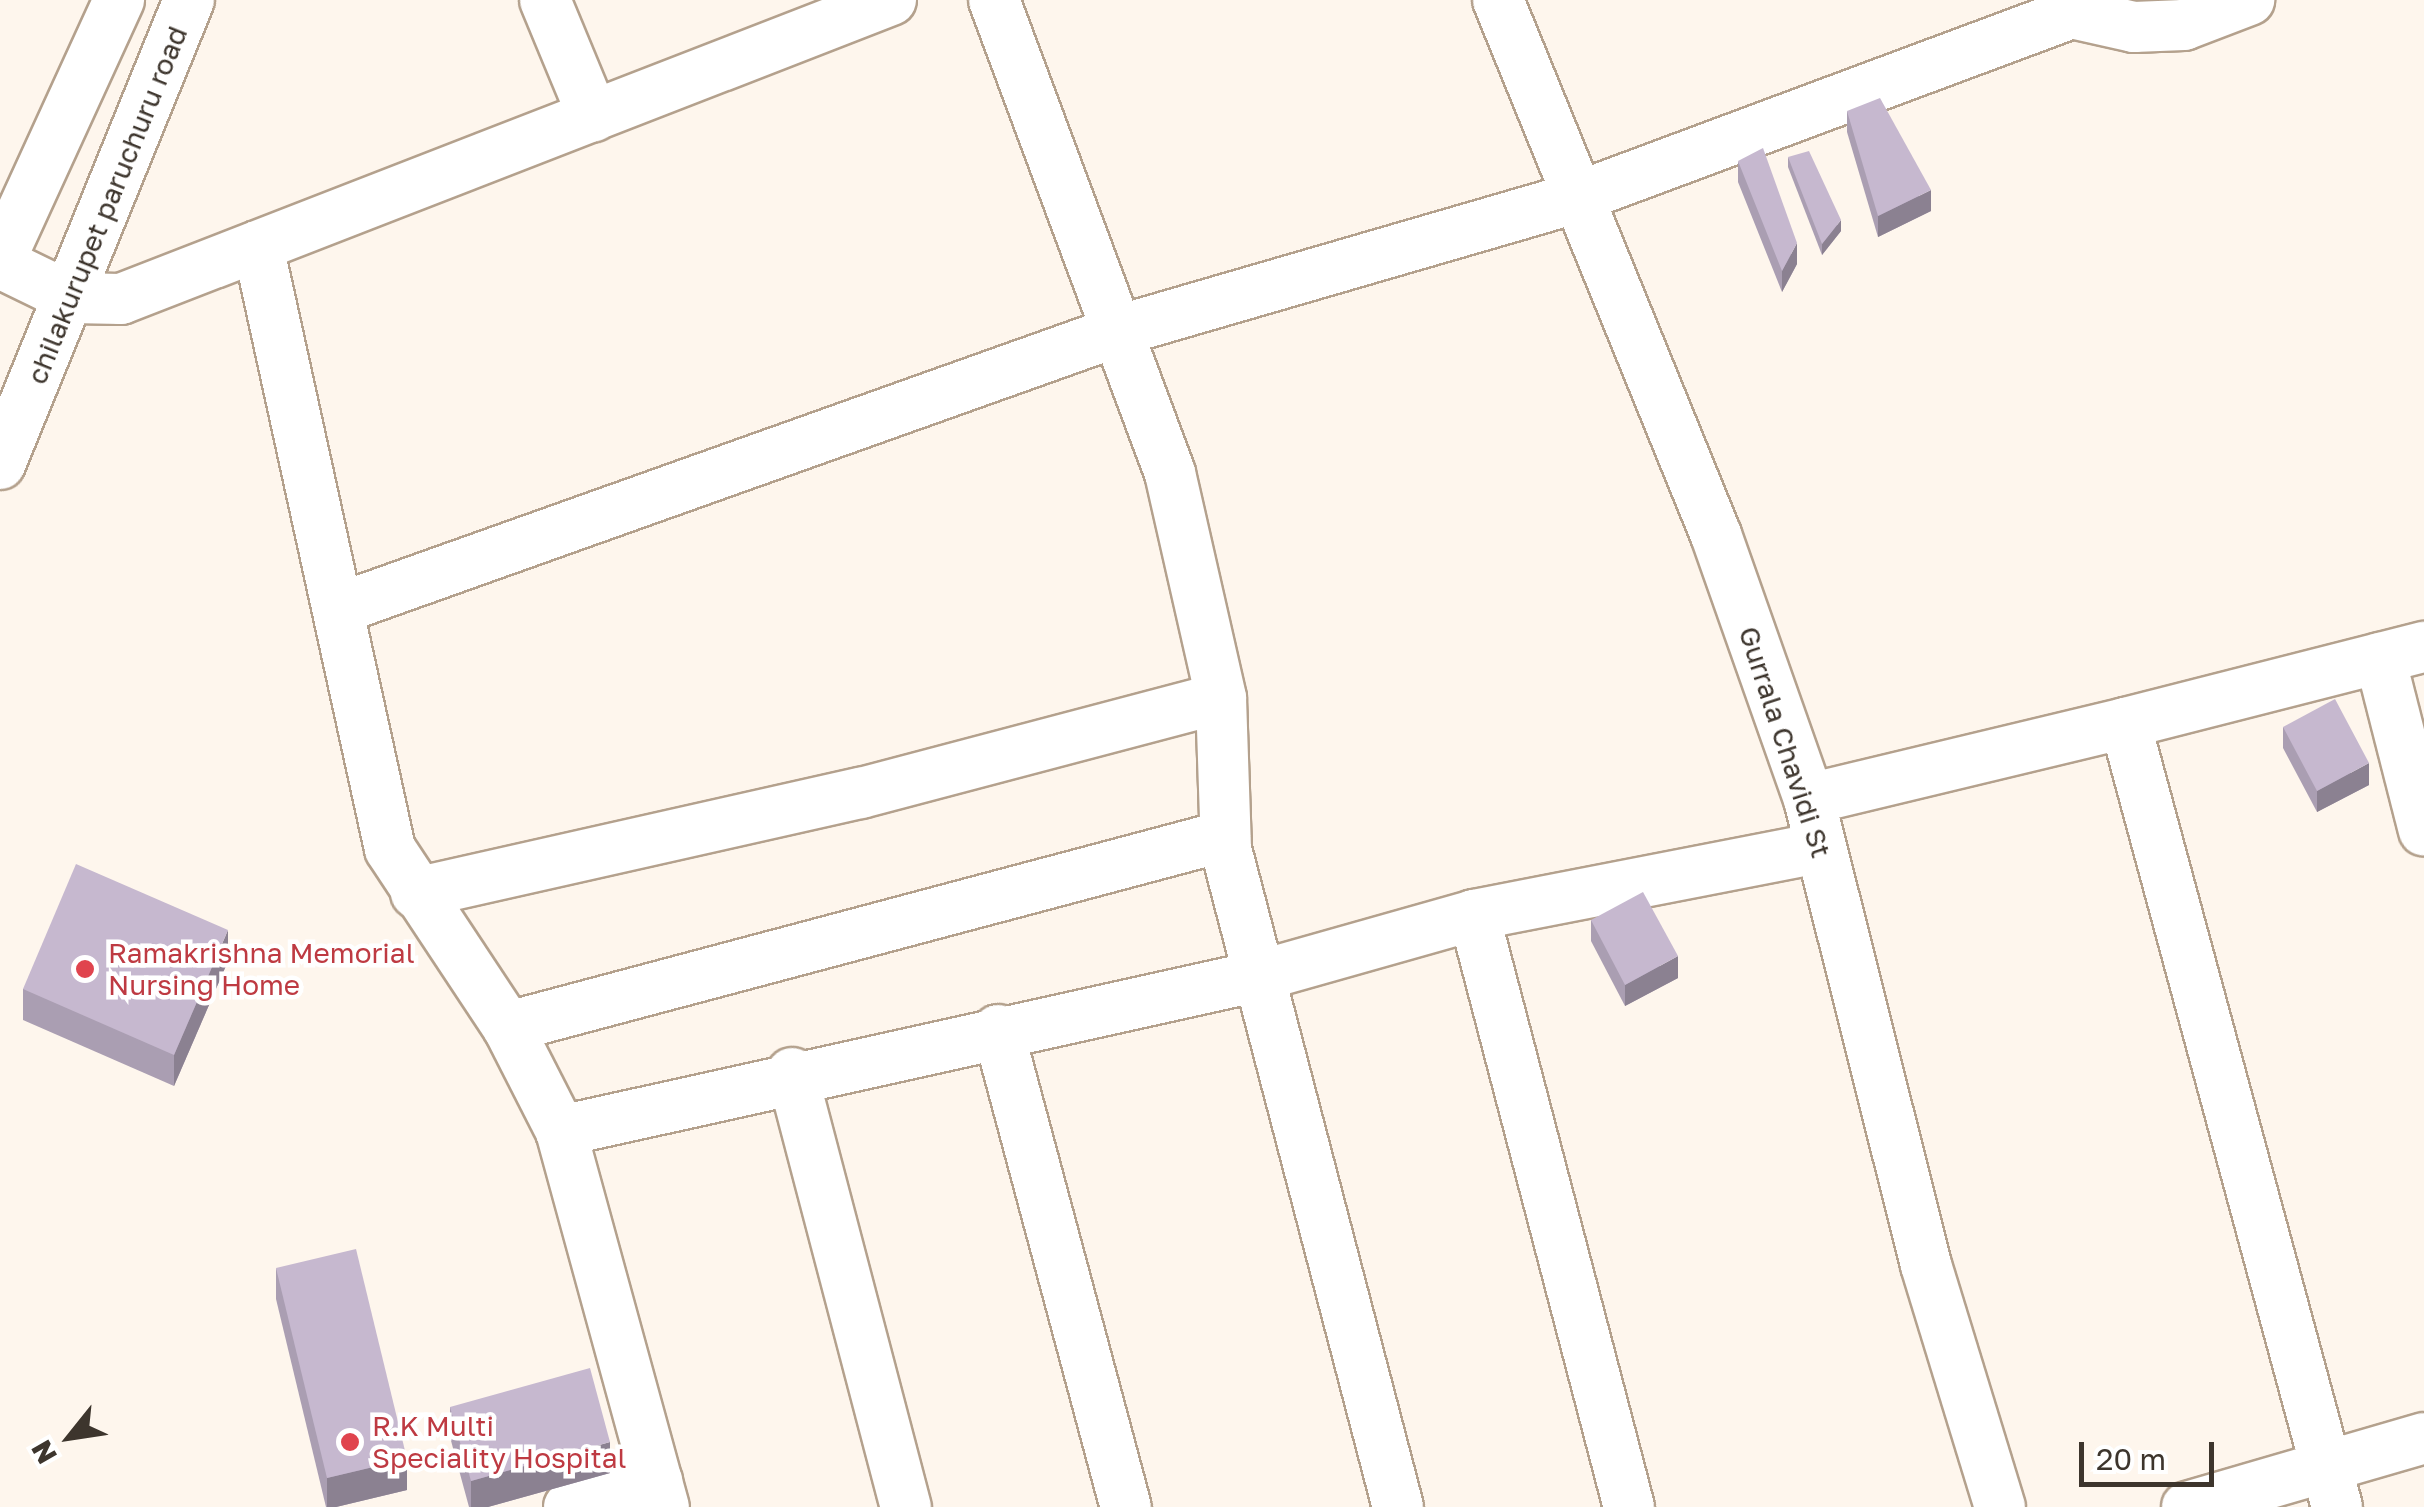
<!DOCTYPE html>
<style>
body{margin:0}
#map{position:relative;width:2424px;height:1507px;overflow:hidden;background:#fef6ed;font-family:"Golos Text",sans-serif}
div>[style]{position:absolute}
.roads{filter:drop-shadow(2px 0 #b4a18d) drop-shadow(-2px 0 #b4a18d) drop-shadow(0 2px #b4a18d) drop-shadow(0 -2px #b4a18d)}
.minor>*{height:50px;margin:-25px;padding:0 25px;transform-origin:25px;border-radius:25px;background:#fff}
.wall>*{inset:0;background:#aa9eb2}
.shaded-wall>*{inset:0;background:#8b8191}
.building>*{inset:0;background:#c6b8cf}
.dots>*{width:28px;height:28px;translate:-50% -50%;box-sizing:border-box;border:5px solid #fff;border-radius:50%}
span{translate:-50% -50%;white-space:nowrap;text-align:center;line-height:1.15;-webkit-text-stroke:9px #fff;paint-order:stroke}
.street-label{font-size:28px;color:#3d352d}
.health-label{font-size:28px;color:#be3a42}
.left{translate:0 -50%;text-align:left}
.north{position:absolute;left:20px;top:1387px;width:100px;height:100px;-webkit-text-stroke:8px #fff;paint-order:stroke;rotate:240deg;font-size:28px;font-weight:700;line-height:40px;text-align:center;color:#3d352d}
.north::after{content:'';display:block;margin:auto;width:35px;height:45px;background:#3d352d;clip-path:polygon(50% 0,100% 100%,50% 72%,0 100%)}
.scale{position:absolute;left:2079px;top:1442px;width:135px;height:45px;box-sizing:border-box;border:5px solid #3d352d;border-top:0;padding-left:12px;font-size:30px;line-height:35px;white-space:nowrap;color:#3d352d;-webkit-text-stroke:8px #fff;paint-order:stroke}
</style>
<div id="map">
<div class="roads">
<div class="minor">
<div style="left:545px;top:0;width:126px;rotate:67.5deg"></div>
<div style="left:994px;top:0;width:505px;rotate:69.59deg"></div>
<div style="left:1170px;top:473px;width:231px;rotate:77.2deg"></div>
<div style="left:1221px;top:698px;width:151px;rotate:88.1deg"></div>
<div style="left:1226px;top:849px;width:680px;rotate:75.35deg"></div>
<div style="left:1498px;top:0;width:578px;rotate:67.83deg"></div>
<div style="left:1716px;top:535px;width:280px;rotate:70.6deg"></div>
<div style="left:1809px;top:799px;width:480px;rotate:75.9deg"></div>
<div style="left:1926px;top:1265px;width:253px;rotate:73deg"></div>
<div style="left:2064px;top:0;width:15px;rotate:58deg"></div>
<div style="left:2072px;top:13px;width:64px;rotate:12.7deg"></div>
<div style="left:2134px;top:27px;width:50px;rotate:-2.3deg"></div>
<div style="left:2184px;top:25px;width:70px;rotate:-21deg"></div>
<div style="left:258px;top:246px;width:617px;rotate:77.65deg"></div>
<div style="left:390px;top:849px;width:214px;rotate:56.5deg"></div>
<div style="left:508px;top:1027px;width:117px;rotate:63deg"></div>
<div style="left:561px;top:1131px;width:390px;rotate:74.7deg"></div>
<div style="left:0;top:260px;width:286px;rotate:-65.4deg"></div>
<div style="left:0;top:263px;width:80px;rotate:25.9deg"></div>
<div style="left:72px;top:298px;width:49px;rotate:1.2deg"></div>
<div style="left:121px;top:299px;width:826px;rotate:-21.22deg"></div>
<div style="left:0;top:464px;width:501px;rotate:-67.84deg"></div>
<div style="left:338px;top:609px;width:831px;rotate:-19.61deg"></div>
<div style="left:1121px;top:330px;width:476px;rotate:-16.2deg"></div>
<div style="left:1578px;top:197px;width:527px;rotate:-20.43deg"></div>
<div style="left:2380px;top:658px;width:178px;rotate:75.7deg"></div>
<div style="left:1809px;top:799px;width:325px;rotate:-13.5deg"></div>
<div style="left:416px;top:893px;width:456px;rotate:-12.7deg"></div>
<div style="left:861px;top:793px;width:372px;rotate:-14.8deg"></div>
<div style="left:1474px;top:915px;width:612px;rotate:75.33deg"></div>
<div style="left:508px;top:1027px;width:742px;rotate:-14.92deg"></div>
<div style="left:998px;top:1030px;width:494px;rotate:75deg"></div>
<div style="left:792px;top:1073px;width:449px;rotate:75.3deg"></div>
<div style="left:561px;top:1131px;width:715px;rotate:-12.52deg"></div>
<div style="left:1259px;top:976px;width:223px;rotate:-15.8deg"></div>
<div style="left:1474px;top:915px;width:352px;rotate:-11deg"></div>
<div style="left:569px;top:1507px;width:92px;rotate:-16.5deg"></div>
<div style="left:2187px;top:1507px;width:247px;rotate:-16.2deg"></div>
<div style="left:2337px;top:1507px;width:812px;rotate:-105.13deg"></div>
<div style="left:2125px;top:723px;width:309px;rotate:-14.3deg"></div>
</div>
</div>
<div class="wall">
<div style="clip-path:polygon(1847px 111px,1931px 211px,1878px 237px,1847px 132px)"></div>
<div style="clip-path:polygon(1788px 157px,1841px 231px,1822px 255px,1788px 167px)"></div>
<div style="clip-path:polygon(1738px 161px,1797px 264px,1782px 292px,1738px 182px)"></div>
<div style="clip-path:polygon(2283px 727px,2369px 785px,2317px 812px,2283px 748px)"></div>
<div style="clip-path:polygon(1591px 920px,1678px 978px,1625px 1006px,1591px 941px)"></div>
<div style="clip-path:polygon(228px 961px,174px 1086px,23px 1020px,23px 989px)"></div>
<div style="clip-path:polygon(276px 1268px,407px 1490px,336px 1507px,326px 1507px,276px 1299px)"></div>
<div style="clip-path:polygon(450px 1407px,610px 1473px,488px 1507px,469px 1507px,450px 1437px)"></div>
</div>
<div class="shaded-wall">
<div style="clip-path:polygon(1931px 190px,1931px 211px,1878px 237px,1878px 216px)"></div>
<div style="clip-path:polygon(1841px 220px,1841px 231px,1822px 255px,1822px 244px)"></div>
<div style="clip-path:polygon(1797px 243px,1797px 264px,1782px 292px,1782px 271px)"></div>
<div style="clip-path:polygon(2369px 763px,2369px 785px,2317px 812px,2317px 791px)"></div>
<div style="clip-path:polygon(228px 930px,228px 961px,174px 1086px,174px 1055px)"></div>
<div style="clip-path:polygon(1678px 956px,1678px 978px,1625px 1006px,1625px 985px)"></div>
<div style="clip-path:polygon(610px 1442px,610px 1473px,488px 1507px,471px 1507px,471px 1481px)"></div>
<div style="clip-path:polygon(407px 1459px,407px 1490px,336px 1507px,327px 1507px,327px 1478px)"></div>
</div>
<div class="building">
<div style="clip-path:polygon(1880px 98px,1931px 190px,1878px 216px,1847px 111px)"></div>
<div style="clip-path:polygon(1763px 148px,1797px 243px,1782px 271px,1738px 161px)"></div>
<div style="clip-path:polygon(1809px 151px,1841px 220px,1822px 244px,1788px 157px)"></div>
<div style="clip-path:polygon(2335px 699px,2369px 763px,2317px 791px,2283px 727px)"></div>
<div style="clip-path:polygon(76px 864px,228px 930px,174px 1055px,23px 989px)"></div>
<div style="clip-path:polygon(1643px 892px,1678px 956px,1625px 985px,1591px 920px)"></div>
<div style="clip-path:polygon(356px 1249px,407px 1459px,327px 1478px,276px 1268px)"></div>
<div style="clip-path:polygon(590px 1368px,610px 1442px,471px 1481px,450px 1407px)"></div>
</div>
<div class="dots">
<div style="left:85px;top:969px;background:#e0444e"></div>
<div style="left:350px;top:1442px;background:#e0444e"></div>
</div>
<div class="street-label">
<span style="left:107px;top:205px;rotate:-68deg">chilakurupet paruchuru road</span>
<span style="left:1785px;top:742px;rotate:72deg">Gurrala Chavidi St</span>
</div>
<div class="health-label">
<span class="left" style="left:108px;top:969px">Ramakrishna Memorial<br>Nursing Home</span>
<span class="left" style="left:372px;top:1442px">R.K Multi<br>Speciality Hospital</span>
</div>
<div class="north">N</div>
<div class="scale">20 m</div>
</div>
